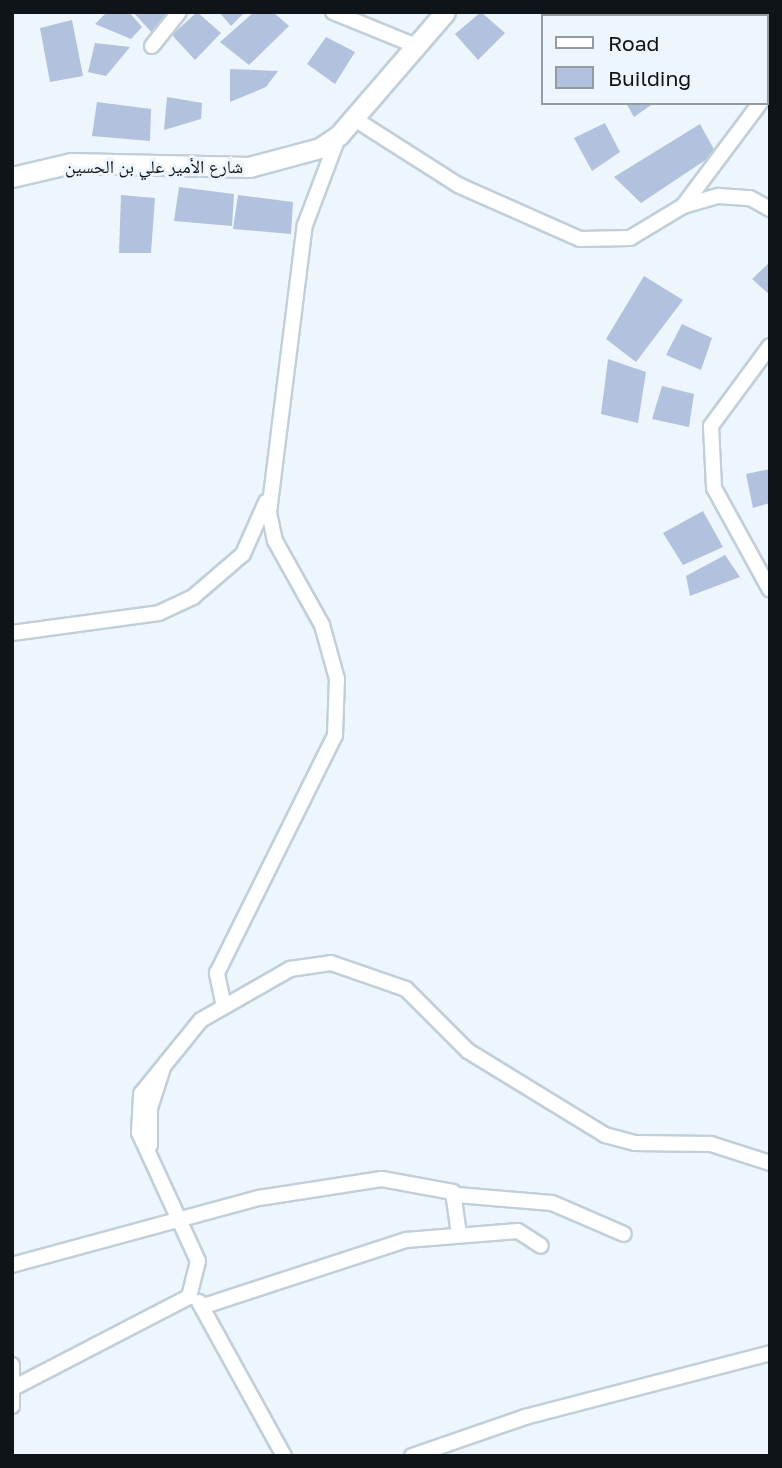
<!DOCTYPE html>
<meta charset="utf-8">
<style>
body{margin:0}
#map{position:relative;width:782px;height:1468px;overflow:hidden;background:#edf6fd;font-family:"Golos Text","Noto Naskh Arabic",sans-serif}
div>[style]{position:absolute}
.building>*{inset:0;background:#b2c1de}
.roads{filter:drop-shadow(2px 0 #c1cfd9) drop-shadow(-2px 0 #c1cfd9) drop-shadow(0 2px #c1cfd9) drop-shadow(0 -2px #c1cfd9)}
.street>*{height:14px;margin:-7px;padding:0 7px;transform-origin:7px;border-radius:7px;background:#fff}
.secondary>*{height:19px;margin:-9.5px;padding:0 9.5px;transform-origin:9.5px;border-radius:9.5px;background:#fff}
span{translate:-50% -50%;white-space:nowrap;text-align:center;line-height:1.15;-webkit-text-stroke:6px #edf6fd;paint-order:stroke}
.street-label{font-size:18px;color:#0f1418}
.frame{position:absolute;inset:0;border:14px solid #0f1418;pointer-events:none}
.legend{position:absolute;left:541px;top:14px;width:228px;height:91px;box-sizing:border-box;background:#edf6fd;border:2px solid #949ca1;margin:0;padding:9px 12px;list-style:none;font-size:21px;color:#0f1418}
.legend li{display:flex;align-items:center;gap:14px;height:35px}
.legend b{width:35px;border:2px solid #949ca1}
</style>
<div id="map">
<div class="building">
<div style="clip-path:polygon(107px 12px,129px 12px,142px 27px,131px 39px,95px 24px)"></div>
<div style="clip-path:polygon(133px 12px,175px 12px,154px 35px)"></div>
<div style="clip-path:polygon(197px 12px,221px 33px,195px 60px,172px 35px)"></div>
<div style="clip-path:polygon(219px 12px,245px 12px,231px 26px)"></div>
<div style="clip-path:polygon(254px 12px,273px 12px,289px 26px,249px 65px,220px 42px)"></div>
<div style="clip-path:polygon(481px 12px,505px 33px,478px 60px,455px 34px)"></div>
<div style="clip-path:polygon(616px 12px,655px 12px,656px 14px,618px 16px)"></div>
<div style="clip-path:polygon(674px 12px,714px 12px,716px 16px,676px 16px)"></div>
<div style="clip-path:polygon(72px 20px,83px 76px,50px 82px,40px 28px)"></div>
<div style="clip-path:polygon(326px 37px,355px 52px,335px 84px,307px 64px)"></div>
<div style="clip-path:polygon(95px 43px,130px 47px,106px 76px,88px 72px)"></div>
<div style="clip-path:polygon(230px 69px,278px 71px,266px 87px,230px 102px)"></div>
<div style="clip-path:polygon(167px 97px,202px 103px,201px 119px,164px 130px)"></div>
<div style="clip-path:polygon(97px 102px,151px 109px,150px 141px,92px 136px)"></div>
<div style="clip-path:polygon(626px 103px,654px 103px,634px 117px)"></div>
<div style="clip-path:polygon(605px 123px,620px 152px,592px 171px,574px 138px)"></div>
<div style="clip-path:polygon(700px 124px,716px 153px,641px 203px,614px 177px)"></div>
<div style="clip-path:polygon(179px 187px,234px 194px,232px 226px,174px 221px)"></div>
<div style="clip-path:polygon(121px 195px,155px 198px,151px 253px,119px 253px)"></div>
<div style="clip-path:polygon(238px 195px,293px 202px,291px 234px,233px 229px)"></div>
<div style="clip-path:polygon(770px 262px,770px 295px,752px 279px)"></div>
<div style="clip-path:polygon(644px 276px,683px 300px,636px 362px,606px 339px)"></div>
<div style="clip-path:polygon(682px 324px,712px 338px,701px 370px,666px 355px)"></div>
<div style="clip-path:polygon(608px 359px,646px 372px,638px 423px,601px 414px)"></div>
<div style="clip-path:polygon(662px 386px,694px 394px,689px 427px,652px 419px)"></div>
<div style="clip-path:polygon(770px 469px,770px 503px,753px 508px,746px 474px)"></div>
<div style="clip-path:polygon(703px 511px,723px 547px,683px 565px,663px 533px)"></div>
<div style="clip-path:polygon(725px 555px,740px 577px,690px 596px,686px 576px)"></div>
</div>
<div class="roads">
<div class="street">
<div style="left:333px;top:12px;width:87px;rotate:22.2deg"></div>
<div style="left:553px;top:12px;width:5px;rotate:53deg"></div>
<div style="left:669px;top:12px;width:4px;rotate:63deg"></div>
<div style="left:152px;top:46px;width:43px;rotate:-51.5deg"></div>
<div style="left:766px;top:94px;width:6px;rotate:-45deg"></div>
<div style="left:353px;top:118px;width:125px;rotate:32.5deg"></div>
<div style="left:458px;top:185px;width:133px;rotate:23.9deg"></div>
<div style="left:580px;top:239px;width:50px;rotate:-1.1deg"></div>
<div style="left:630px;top:238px;width:62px;rotate:-31.1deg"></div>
<div style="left:683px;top:206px;width:37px;rotate:-16deg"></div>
<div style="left:719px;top:196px;width:31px;rotate:4deg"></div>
<div style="left:750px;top:198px;width:23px;rotate:29deg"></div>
<div style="left:683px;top:206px;width:129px;rotate:-53.2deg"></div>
<div style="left:770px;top:346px;width:99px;rotate:126.4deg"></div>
<div style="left:711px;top:426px;width:62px;rotate:87.2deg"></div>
<div style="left:714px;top:488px;width:116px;rotate:61.2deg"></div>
<div style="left:12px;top:633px;width:148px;rotate:-7.7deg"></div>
<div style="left:159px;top:613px;width:38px;rotate:-25deg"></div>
<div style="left:193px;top:597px;width:66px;rotate:-40.7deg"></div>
<div style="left:243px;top:554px;width:57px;rotate:-66.1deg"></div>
<div style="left:223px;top:1002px;width:30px;rotate:-102deg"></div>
<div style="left:217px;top:973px;width:266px;rotate:-63.6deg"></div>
<div style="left:335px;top:735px;width:56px;rotate:-88deg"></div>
<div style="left:337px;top:679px;width:56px;rotate:-105.5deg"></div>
<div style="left:322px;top:625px;width:96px;rotate:-119.2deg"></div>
<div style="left:275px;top:541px;width:30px;rotate:-102deg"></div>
<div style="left:269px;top:512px;width:289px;rotate:-82.9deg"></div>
<div style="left:305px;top:225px;width:96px;rotate:-69.3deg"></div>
<div style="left:150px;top:1145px;width:37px;rotate:-90deg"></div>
<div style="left:150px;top:1108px;width:40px;rotate:-72deg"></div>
<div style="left:457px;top:1195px;width:95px;rotate:4.8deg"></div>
<div style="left:552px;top:1203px;width:78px;rotate:23.3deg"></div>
<div style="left:12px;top:1265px;width:256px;rotate:-15.2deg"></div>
<div style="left:259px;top:1198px;width:124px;rotate:-8.8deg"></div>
<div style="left:382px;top:1179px;width:72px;rotate:10.4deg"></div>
<div style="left:453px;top:1192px;width:42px;rotate:81.9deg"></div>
<div style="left:199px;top:1302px;width:176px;rotate:61.1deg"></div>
<div style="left:204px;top:1306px;width:213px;rotate:-18.1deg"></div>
<div style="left:406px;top:1240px;width:112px;rotate:-4.6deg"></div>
<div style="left:518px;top:1231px;width:27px;rotate:33deg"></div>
<div style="left:12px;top:1365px;width:41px;rotate:90deg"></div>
<div style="left:17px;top:1386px;width:194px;rotate:-27.4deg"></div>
<div style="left:189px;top:1297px;width:37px;rotate:-76deg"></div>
<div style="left:198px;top:1261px;width:141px;rotate:-114.7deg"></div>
<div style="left:139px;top:1133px;width:39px;rotate:-87deg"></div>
<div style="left:141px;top:1094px;width:95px;rotate:-51deg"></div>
<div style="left:201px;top:1020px;width:103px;rotate:-29.8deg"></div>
<div style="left:290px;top:969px;width:41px;rotate:-8.3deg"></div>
<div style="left:331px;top:963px;width:79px;rotate:19.1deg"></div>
<div style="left:406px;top:989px;width:88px;rotate:45deg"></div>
<div style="left:468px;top:1051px;width:161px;rotate:31.5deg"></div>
<div style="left:605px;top:1135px;width:31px;rotate:15deg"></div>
<div style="left:635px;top:1143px;width:76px;rotate:0.8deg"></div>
<div style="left:711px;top:1144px;width:62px;rotate:17.9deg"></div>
<div style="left:412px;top:1456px;width:120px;rotate:-19deg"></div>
<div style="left:525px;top:1417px;width:253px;rotate:-14.6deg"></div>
</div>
<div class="secondary">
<div style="left:12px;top:177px;width:61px;rotate:-13.3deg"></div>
<div style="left:71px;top:163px;width:178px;rotate:1.3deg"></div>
<div style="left:249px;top:167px;width:73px;rotate:-15deg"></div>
<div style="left:320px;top:148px;width:23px;rotate:-34deg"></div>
<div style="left:339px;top:135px;width:162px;rotate:-49.2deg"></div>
</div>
</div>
<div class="street-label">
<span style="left:154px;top:166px">شارع الأمير علي بن الحسين</span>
</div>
<div class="frame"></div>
<ul class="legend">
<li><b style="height:9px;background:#fff"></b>Road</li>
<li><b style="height:19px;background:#b2c1de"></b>Building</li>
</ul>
</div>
